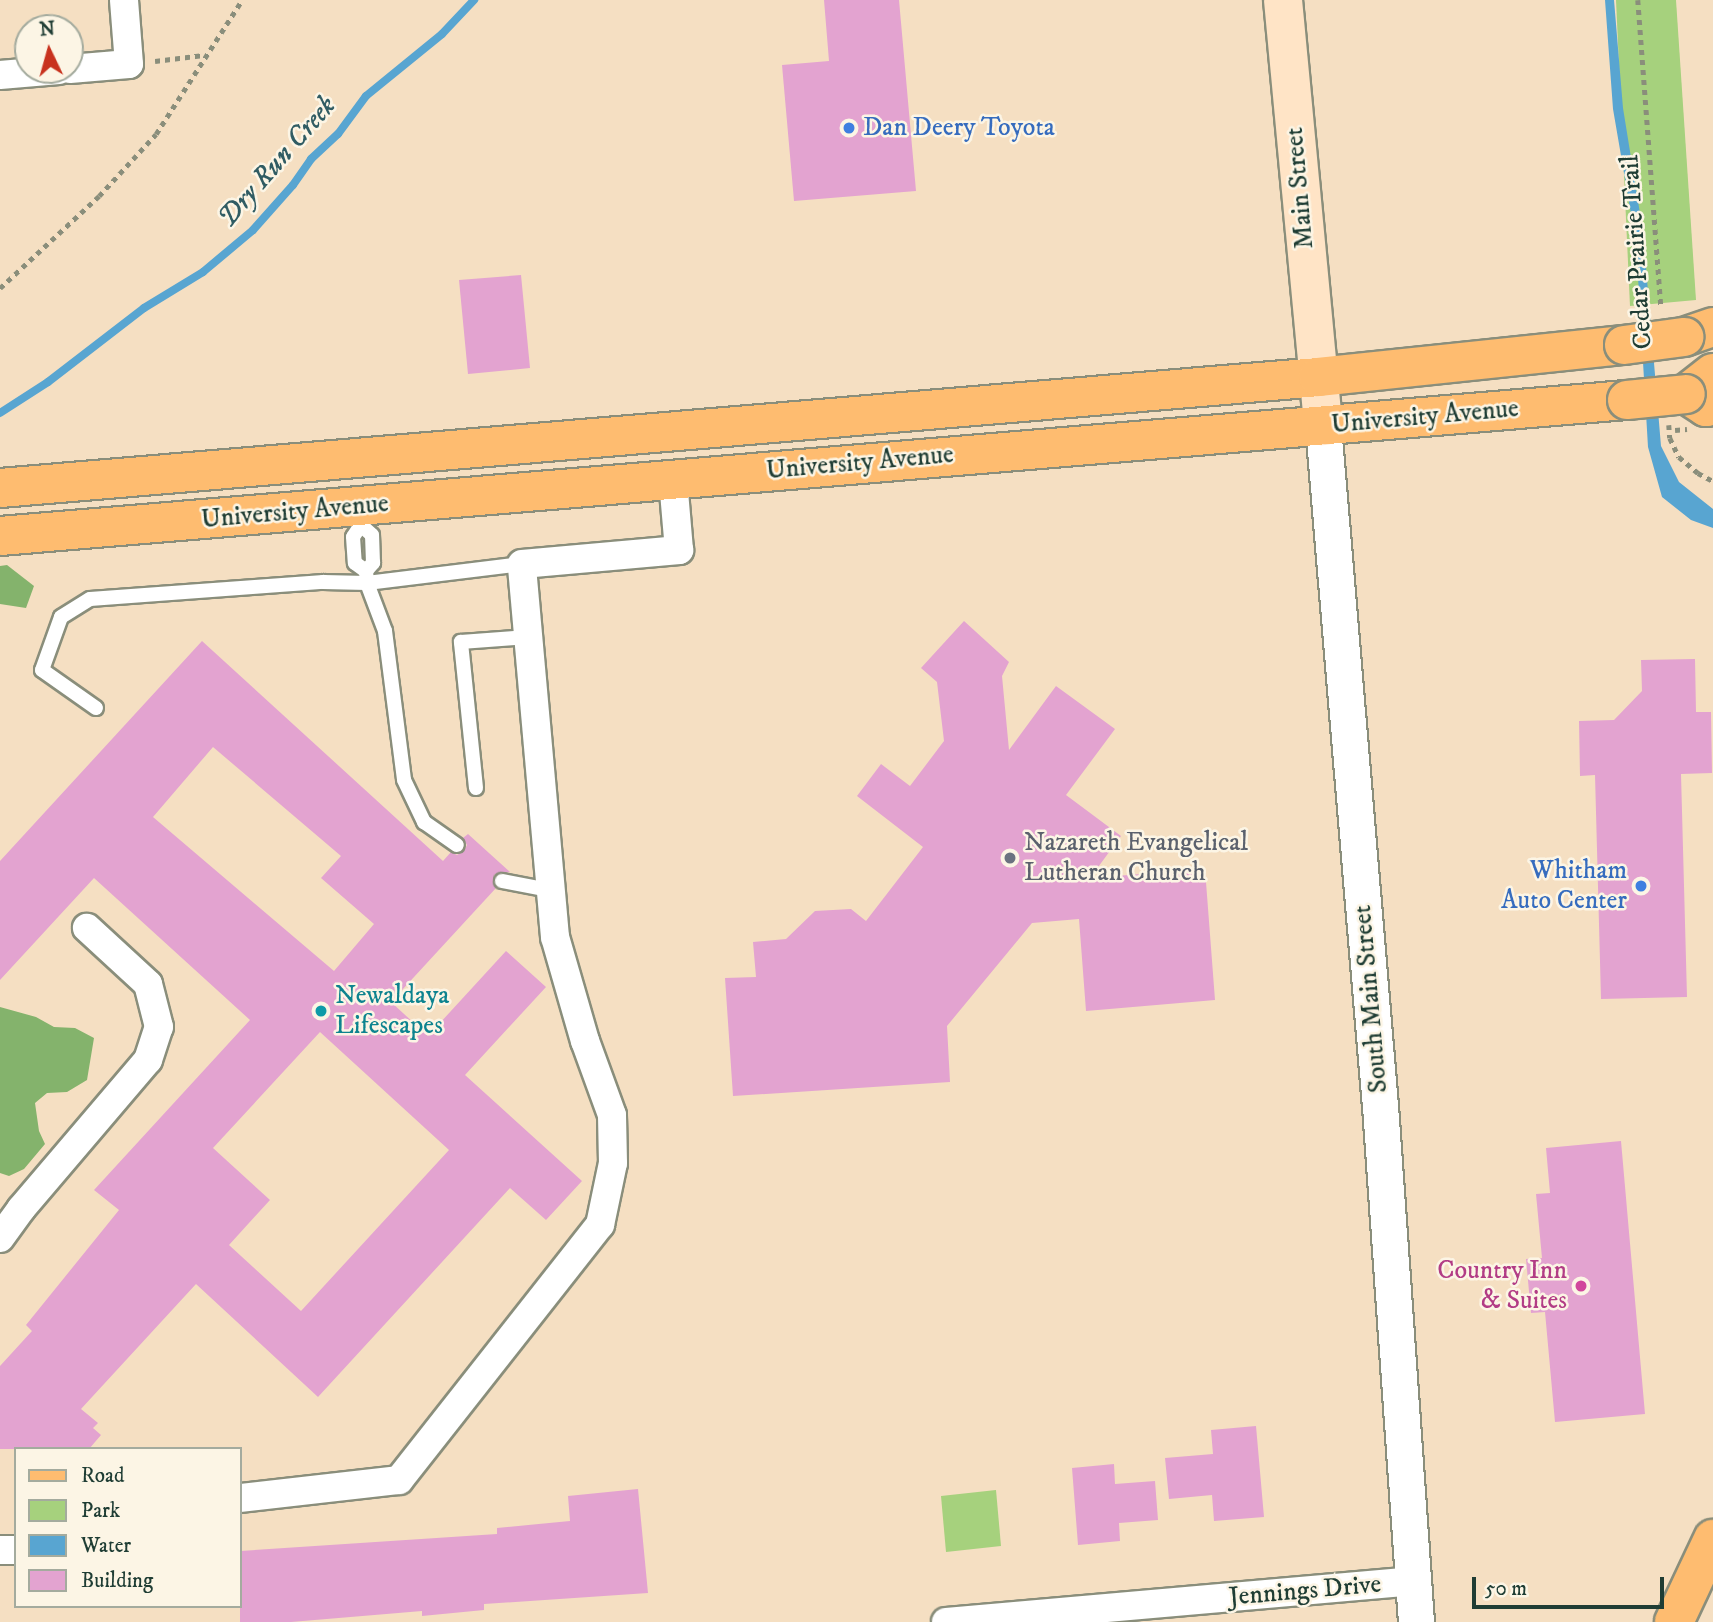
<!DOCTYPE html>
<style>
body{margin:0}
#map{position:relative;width:1713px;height:1622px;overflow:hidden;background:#f5dfc2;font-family:"IM FELL DW Pica",serif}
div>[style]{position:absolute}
.green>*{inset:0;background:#a6d17d}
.forest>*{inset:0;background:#84b36c}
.water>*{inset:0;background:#58a5d1}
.stream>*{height:8px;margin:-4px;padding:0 4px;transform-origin:4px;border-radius:4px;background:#58a5d1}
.building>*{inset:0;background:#e3a3d0}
.path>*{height:4.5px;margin-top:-2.25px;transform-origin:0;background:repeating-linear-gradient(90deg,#8a8e7b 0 5px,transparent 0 10px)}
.roads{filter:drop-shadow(2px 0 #8a8e7b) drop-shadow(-2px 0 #8a8e7b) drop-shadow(0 2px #8a8e7b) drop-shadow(0 -2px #8a8e7b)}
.service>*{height:14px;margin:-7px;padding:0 7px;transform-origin:7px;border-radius:7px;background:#fff}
.minor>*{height:28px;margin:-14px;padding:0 14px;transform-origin:14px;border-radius:14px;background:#fff}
.tertiary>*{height:35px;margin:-17.5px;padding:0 17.5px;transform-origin:17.5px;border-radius:17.5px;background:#fff}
.secondary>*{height:38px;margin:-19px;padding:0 19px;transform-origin:19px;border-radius:19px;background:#ffe4c6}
.primary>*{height:38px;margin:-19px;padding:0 19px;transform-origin:19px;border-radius:19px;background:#febc70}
.motorway>*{height:38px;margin:-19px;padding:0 19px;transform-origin:19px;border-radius:19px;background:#febc70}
.path-bridge>*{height:4.5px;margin-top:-2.25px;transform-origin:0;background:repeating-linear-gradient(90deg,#8a8e7b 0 5px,transparent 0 10px)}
.bridges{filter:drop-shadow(2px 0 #8a8e7b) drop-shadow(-2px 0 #8a8e7b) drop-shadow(0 2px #8a8e7b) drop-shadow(0 -2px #8a8e7b)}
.primary-bridge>*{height:38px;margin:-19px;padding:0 19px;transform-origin:19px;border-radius:19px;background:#febc70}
.dots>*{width:19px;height:19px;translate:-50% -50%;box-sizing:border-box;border:4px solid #fcf5e5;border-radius:50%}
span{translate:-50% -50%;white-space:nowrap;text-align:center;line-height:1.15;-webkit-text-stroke:5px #fcf5e5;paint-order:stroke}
.shop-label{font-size:26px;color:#366cbe}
.left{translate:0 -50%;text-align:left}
.right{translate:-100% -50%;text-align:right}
.street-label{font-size:26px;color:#1f3d34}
.worship-label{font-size:26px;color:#5b616d}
.culture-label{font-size:26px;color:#0d838f}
.hotel-label{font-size:26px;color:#b23c85}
.water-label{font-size:28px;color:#305c63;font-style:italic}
.legend{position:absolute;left:14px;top:1447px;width:228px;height:161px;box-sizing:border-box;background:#fcf5e5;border:2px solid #a4ab9e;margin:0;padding:9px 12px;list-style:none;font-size:21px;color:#1f3d34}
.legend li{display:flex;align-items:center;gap:14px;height:35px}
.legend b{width:35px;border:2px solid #a4ab9e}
.north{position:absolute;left:14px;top:14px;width:70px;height:70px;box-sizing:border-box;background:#fcf5e5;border:2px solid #a4ab9e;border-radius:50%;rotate:355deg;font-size:19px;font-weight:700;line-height:28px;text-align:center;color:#1f3d34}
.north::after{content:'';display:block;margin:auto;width:24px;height:32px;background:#c8321e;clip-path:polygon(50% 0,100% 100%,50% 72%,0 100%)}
.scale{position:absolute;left:1472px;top:1577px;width:192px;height:32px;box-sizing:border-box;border:4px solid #1f3d34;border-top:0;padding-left:9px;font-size:21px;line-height:24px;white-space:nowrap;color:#1f3d34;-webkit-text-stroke:5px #fcf5e5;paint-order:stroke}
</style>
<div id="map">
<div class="green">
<div style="clip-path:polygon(1616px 0,1676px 0,1696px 300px,1630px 306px)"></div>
<div style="clip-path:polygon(996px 1490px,1001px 1546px,946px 1552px,941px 1496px)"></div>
</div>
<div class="forest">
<div style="clip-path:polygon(7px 565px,34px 586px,26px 608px,0 604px,0 566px)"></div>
<div style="clip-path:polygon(0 1007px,36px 1017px,54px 1027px,75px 1028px,94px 1038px,87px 1080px,67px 1092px,47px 1093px,35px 1103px,39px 1131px,45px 1144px,24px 1169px,9px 1176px,0 1173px)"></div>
</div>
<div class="water">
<div style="clip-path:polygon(1605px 0,1614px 0,1623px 108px,1643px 232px,1661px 446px,1679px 482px,1713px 509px,1713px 528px,1691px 520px,1662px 497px,1648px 447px,1636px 243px,1613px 109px)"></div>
</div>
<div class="stream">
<div style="left:0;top:413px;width:57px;rotate:-32.9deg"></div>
<div style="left:48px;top:382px;width:121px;rotate:-37.6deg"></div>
<div style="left:144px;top:308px;width:69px;rotate:-31.4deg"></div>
<div style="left:203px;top:272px;width:65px;rotate:-40deg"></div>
<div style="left:253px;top:230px;width:60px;rotate:-48.4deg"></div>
<div style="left:293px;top:185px;width:32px;rotate:-55deg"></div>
<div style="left:311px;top:159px;width:37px;rotate:-43deg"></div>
<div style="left:338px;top:134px;width:47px;rotate:-53.6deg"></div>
<div style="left:366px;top:96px;width:98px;rotate:-39.2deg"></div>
<div style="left:442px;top:34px;width:47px;rotate:-46.7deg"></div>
</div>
<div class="building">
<div style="clip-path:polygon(824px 0,899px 0,916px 191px,794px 201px,782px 65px,829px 61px)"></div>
<div style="clip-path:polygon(521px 275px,530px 368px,468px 374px,459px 280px)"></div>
<div style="clip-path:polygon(964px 621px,1009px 662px,1002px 676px,1009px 750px,1056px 686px,1115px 729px,1066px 795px,1121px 836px,1090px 878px,1205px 869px,1215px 1000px,1086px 1011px,1079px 919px,1032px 923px,947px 1026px,950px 1082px,733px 1096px,725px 978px,756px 977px,753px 942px,786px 939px,815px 911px,851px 909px,866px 921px,923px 847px,857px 796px,881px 764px,910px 786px,944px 741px,937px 682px,921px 668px)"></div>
<div style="clip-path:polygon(evenodd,202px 641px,443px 861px,451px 852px,457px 855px,464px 851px,467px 845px,463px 838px,468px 834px,510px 872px,495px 874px,493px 880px,496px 888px,391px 1002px,428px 1036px,506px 951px,546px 987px,465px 1075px,582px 1181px,546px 1220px,510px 1188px,318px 1397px,196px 1284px,81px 1409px,98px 1423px,93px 1428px,101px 1435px,89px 1449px,0 1449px,0 1366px,32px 1331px,26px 1325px,119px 1210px,94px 1190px,250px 1020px,94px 878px,0 980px,0 861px,202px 641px,213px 747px,341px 856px,321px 878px,374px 924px,334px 971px,153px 817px,213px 747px,202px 641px,320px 1032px,449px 1150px,301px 1311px,229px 1245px,270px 1200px,213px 1148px,320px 1032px)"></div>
<div style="clip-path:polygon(1695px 659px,1696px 712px,1711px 712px,1712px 773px,1681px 774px,1687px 997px,1601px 999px,1595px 775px,1580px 776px,1579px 721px,1614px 720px,1642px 691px,1641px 660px)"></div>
<div style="clip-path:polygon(1621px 1141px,1645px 1414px,1555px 1422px,1545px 1312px,1531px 1313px,1526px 1259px,1542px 1258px,1536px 1194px,1550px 1193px,1546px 1148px)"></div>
<div style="clip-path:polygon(1256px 1426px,1264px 1517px,1214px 1521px,1212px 1495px,1169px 1499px,1165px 1458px,1213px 1454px,1211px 1430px)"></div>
<div style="clip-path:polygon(1114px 1464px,1115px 1484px,1155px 1481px,1158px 1520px,1119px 1523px,1120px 1541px,1078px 1545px,1072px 1468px)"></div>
<div style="clip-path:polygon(638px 1489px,648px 1593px,484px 1604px,484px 1610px,422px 1616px,422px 1611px,291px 1622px,240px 1622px,240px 1551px,497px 1534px,497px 1528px,570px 1521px,568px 1496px)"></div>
</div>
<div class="path">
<div style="left:1638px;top:0;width:309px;rotate:85.7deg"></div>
<div style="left:155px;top:61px;width:49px;rotate:-7deg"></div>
<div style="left:0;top:288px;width:135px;rotate:-42.9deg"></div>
<div style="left:99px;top:196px;width:84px;rotate:-47.4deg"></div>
<div style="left:156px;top:134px;width:159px;rotate:-57.3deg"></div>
<div style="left:1669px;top:425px;width:13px;rotate:86deg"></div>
<div style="left:1670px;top:438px;width:21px;rotate:65deg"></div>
<div style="left:1679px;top:457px;width:25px;rotate:40deg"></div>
<div style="left:1698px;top:473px;width:17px;rotate:28deg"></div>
</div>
<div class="roads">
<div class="service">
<div style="left:360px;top:507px;width:18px;rotate:87deg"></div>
<div style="left:361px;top:525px;width:14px;rotate:124deg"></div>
<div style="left:353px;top:537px;width:26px;rotate:86deg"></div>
<div style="left:355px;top:563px;width:14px;rotate:36deg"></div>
<div style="left:366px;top:571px;width:11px;rotate:-49deg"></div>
<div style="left:373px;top:563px;width:28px;rotate:-92deg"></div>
<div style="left:372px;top:535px;width:15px;rotate:-138deg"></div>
<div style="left:366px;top:571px;width:12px;rotate:85deg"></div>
<div style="left:367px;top:583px;width:51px;rotate:69.4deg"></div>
<div style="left:385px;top:631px;width:150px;rotate:82.7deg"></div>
<div style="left:404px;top:780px;width:47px;rotate:64.5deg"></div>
<div style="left:424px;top:822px;width:40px;rotate:34.9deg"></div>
<div style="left:96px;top:708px;width:66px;rotate:-144.9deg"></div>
<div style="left:42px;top:670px;width:56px;rotate:-70.3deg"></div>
<div style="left:61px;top:617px;width:34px;rotate:-32deg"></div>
<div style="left:90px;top:599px;width:234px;rotate:-4.2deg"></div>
<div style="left:323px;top:582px;width:44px;rotate:1.3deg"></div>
<div style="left:367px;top:583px;width:156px;rotate:-7deg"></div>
<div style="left:476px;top:788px;width:147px;rotate:-95.9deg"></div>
<div style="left:461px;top:642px;width:67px;rotate:-4.3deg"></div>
<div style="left:502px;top:881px;width:48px;rotate:10.8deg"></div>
</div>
<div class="minor">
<div style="left:70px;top:69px;width:59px;rotate:-4.8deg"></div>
<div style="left:129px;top:64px;width:64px;rotate:-94.5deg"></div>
<div style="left:0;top:75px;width:59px;rotate:-4.8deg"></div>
<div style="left:0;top:1238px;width:36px;rotate:-54deg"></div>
<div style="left:21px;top:1209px;width:196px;rotate:-49.6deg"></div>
<div style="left:148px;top:1060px;width:35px;rotate:-72deg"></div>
<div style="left:159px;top:1027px;width:44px;rotate:-104.3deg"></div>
<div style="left:148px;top:984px;width:83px;rotate:-137.4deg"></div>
<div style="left:240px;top:1498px;width:160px;rotate:-6.5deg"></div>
<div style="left:399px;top:1480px;width:325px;rotate:-51.8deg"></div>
<div style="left:600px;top:1225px;width:63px;rotate:-78.2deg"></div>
<div style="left:613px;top:1163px;width:48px;rotate:-91.2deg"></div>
<div style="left:612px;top:1115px;width:79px;rotate:-110deg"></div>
<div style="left:585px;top:1041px;width:108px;rotate:-106.1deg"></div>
<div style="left:555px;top:937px;width:374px;rotate:-95.1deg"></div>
<div style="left:522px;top:564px;width:158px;rotate:-5.1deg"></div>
<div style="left:679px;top:550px;width:70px;rotate:-94.9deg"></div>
<div style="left:0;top:1550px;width:16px"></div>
<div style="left:946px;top:1622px;width:468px;rotate:-5deg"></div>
</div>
<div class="tertiary">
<div style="left:1323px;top:426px;width:682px;rotate:85.21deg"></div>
<div style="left:1380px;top:1106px;width:517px;rotate:86.01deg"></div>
</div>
<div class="secondary">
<div style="left:1283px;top:0;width:428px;rotate:84.6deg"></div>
</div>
<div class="primary">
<div style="left:1684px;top:337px;width:31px;rotate:-19deg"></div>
<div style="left:1686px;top:394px;width:34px;rotate:-38deg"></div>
<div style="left:0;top:488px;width:1323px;rotate:-4.81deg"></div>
<div style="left:1318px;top:377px;width:308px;rotate:-6deg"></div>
<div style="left:0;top:536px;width:1633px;rotate:-4.78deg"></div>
</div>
<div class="motorway">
<div style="left:1686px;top:394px;width:24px;rotate:33deg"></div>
<div style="left:1706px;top:407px;width:7px;rotate:-8deg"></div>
<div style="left:1674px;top:1622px;width:92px;rotate:-64.8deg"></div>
</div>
</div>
<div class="path-bridge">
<div style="left:1675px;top:430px;width:12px;rotate:-5deg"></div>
</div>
<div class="bridges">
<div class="primary-bridge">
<div style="left:1624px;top:345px;width:61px;rotate:-7.6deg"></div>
<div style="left:1627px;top:400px;width:59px;rotate:-5.8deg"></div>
</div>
</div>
<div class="dots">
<div style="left:849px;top:128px;background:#3f7fe0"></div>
<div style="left:1010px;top:858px;background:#6b7280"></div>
<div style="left:1641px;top:886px;background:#3f7fe0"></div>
<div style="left:321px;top:1011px;background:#0f9aa8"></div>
<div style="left:1581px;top:1286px;background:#d1479c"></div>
</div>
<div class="shop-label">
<span class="left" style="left:863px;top:128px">Dan Deery Toyota</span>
<span class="right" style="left:1627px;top:886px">Whitham<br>Auto Center</span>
</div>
<div class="street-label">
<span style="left:1300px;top:188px;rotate:-95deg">Main Street</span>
<span style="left:1637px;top:252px;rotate:-94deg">Cedar Prairie Trail</span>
<span style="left:1425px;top:417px;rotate:-5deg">University Avenue</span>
<span style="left:860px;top:463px;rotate:-5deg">University Avenue</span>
<span style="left:295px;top:512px;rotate:-5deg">University Avenue</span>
<span style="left:1371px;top:999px;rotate:-95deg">South Main Street</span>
<span style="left:1305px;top:1591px;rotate:-5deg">Jennings Drive</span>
</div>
<div class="worship-label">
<span class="left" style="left:1024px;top:858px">Nazareth Evangelical<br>Lutheran Church</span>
</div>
<div class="culture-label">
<span class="left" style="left:335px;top:1011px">Newaldaya<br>Lifescapes</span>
</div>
<div class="hotel-label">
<span class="right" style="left:1567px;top:1286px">Country Inn<br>&amp; Suites</span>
</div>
<div class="water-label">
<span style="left:277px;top:162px;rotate:-49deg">Dry Run Creek</span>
</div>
<ul class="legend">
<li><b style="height:9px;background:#febc70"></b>Road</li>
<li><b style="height:19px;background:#a6d17d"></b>Park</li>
<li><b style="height:19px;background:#58a5d1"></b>Water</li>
<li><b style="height:19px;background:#e3a3d0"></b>Building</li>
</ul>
<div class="north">N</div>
<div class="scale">50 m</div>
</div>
